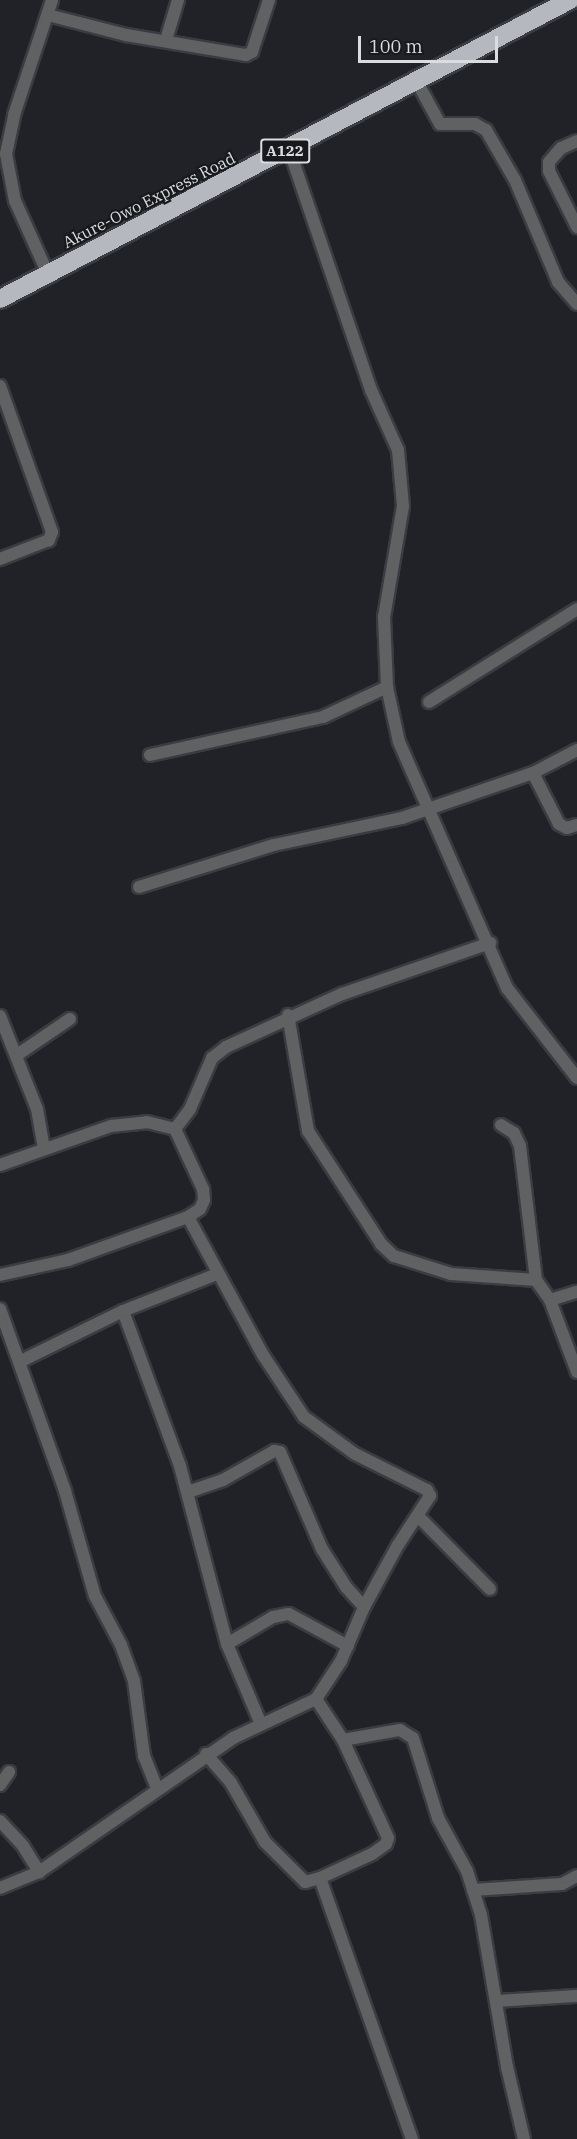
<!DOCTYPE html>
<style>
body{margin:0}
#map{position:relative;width:577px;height:2139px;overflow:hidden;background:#202227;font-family:"IBM Plex Serif",serif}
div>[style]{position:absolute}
.roads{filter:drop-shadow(2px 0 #3a3c41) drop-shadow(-2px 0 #3a3c41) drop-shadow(0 2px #3a3c41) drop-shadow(0 -2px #3a3c41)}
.minor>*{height:12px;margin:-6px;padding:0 6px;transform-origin:6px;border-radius:6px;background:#606163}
.highway>*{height:18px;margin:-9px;padding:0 9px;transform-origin:9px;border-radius:9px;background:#b6b8bf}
span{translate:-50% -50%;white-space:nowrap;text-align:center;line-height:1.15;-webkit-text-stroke:4.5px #17191d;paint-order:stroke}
.shield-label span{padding:2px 4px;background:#17191d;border:2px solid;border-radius:4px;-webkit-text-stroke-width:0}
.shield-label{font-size:15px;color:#dadcdf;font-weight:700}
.street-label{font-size:16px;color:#dadcdf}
.scale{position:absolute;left:358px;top:36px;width:140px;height:27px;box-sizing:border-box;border:3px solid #dadcdf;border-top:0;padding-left:8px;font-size:18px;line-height:21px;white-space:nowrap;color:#dadcdf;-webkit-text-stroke:4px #17191d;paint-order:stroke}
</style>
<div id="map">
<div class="roads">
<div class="minor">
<div style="left:48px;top:15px;width:81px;rotate:14.4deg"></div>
<div style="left:126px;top:35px;width:122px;rotate:9.5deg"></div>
<div style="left:246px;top:55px;width:7px;rotate:-27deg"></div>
<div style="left:252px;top:52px;width:55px;rotate:-71.9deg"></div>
<div style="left:166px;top:40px;width:42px;rotate:-73.3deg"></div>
<div style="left:417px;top:82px;width:48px;rotate:61.3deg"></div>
<div style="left:440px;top:124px;width:35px"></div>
<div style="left:475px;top:124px;width:13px;rotate:29deg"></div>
<div style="left:486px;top:130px;width:58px;rotate:59.9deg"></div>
<div style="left:515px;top:180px;width:111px;rotate:67.1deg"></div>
<div style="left:558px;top:282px;width:29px;rotate:49deg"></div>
<div style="left:577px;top:141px;width:17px;rotate:156deg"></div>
<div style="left:561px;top:148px;width:18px;rotate:131deg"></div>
<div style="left:549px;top:162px;width:9px;rotate:90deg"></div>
<div style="left:549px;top:171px;width:63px;rotate:63.4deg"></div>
<div style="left:289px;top:149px;width:255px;rotate:71.2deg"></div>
<div style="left:371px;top:390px;width:66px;rotate:65.8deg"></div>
<div style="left:398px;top:450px;width:56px;rotate:84.9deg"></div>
<div style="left:403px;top:506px;width:113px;rotate:99.7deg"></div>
<div style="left:384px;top:617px;width:70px;rotate:87.5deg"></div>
<div style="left:387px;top:687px;width:56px;rotate:77.7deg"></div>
<div style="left:399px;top:742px;width:269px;rotate:66.3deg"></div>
<div style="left:507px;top:988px;width:114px;rotate:52.1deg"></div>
<div style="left:48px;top:274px;width:80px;rotate:-114.3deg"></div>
<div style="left:15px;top:201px;width:48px;rotate:-100.8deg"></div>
<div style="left:6px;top:154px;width:40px;rotate:-78deg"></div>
<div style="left:14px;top:115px;width:121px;rotate:-71.7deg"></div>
<div style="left:0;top:386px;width:155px;rotate:70.4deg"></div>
<div style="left:52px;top:532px;width:9px;rotate:111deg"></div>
<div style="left:49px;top:540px;width:53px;rotate:158.8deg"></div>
<div style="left:429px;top:702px;width:175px;rotate:-32.1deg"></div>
<div style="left:150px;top:755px;width:177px;rotate:-12.4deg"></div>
<div style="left:323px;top:717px;width:71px;rotate:-25.1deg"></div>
<div style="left:533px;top:773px;width:57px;rotate:63deg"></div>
<div style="left:559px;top:824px;width:9px;rotate:27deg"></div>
<div style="left:567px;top:828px;width:10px;rotate:-17deg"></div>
<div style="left:139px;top:887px;width:141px;rotate:-17.3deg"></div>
<div style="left:274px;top:845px;width:131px;rotate:-11.9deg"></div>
<div style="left:402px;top:818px;width:139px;rotate:-19deg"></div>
<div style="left:533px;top:773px;width:50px;rotate:-27.6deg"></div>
<div style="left:288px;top:1015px;width:118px;rotate:80.2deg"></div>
<div style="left:308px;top:1131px;width:135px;rotate:57.1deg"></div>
<div style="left:381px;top:1244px;width:18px;rotate:43deg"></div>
<div style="left:394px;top:1256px;width:60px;rotate:17.5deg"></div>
<div style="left:451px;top:1274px;width:85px;rotate:4deg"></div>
<div style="left:536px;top:1280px;width:24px;rotate:55deg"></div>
<div style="left:550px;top:1300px;width:28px;rotate:-17deg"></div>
<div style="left:0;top:1016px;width:100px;rotate:68.3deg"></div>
<div style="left:37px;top:1109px;width:39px;rotate:80deg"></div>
<div style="left:17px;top:1055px;width:64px;rotate:-34.2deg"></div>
<div style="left:501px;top:1125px;width:15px;rotate:32deg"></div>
<div style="left:514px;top:1133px;width:14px;rotate:65deg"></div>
<div style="left:520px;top:1146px;width:135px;rotate:83.2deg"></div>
<div style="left:0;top:1165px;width:118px;rotate:-19.4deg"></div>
<div style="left:111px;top:1126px;width:36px;rotate:-6deg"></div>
<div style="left:147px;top:1122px;width:29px;rotate:14deg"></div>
<div style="left:175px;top:1129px;width:25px;rotate:-53deg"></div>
<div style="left:190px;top:1109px;width:56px;rotate:-66.7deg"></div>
<div style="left:212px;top:1058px;width:18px;rotate:-38deg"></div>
<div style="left:226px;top:1047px;width:128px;rotate:-24.6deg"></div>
<div style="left:342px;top:994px;width:157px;rotate:-19deg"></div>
<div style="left:0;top:1275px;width:70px;rotate:-12.4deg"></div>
<div style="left:68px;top:1260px;width:127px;rotate:-19.7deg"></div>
<div style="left:188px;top:1217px;width:14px;rotate:-34deg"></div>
<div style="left:200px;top:1209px;width:10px;rotate:-66deg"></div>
<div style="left:204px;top:1200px;width:11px;rotate:-95deg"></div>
<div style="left:203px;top:1189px;width:66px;rotate:-115deg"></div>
<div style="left:550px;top:1300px;width:77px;rotate:69.4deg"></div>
<div style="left:0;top:1309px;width:193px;rotate:70.3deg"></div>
<div style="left:65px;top:1491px;width:109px;rotate:74.1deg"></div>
<div style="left:95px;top:1596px;width:55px;rotate:62deg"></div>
<div style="left:121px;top:1645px;width:38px;rotate:70deg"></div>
<div style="left:134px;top:1681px;width:76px;rotate:82.4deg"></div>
<div style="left:144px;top:1756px;width:35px;rotate:68deg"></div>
<div style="left:123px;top:1311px;width:165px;rotate:69.8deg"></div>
<div style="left:180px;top:1466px;width:184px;rotate:75.2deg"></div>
<div style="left:227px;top:1644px;width:87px;rotate:67deg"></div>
<div style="left:19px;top:1362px;width:116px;rotate:-26.1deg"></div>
<div style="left:123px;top:1311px;width:101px;rotate:-21.5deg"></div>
<div style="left:188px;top:1492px;width:37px;rotate:-19deg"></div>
<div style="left:223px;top:1480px;width:59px;rotate:-29.6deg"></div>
<div style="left:274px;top:1451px;width:6px;rotate:9deg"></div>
<div style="left:280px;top:1452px;width:106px;rotate:66.6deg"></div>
<div style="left:322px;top:1549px;width:45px;rotate:57.7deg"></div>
<div style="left:346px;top:1587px;width:27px;rotate:48deg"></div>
<div style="left:419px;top:1517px;width:101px;rotate:45.4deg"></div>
<div style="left:227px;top:1644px;width:53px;rotate:-30.4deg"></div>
<div style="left:273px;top:1617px;width:16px;rotate:-11deg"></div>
<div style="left:289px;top:1614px;width:67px;rotate:28.5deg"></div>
<div style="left:316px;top:1699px;width:49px;rotate:56.6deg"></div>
<div style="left:343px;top:1740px;width:108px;rotate:65.3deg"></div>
<div style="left:388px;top:1838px;width:6px;rotate:108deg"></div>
<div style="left:386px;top:1844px;width:17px;rotate:144deg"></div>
<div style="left:372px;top:1854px;width:57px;rotate:155.2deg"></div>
<div style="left:320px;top:1878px;width:277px;rotate:70.6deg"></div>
<div style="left:343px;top:1740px;width:58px;rotate:-10deg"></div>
<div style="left:400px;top:1730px;width:15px;rotate:32deg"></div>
<div style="left:413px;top:1738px;width:84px;rotate:72.6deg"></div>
<div style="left:438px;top:1818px;width:60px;rotate:61.3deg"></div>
<div style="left:467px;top:1871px;width:46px;rotate:72.3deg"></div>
<div style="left:481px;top:1915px;width:154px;rotate:80.3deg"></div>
<div style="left:507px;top:2067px;width:74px;rotate:76.7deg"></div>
<div style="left:206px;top:1754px;width:38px;rotate:49deg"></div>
<div style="left:231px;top:1783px;width:68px;rotate:60deg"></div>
<div style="left:265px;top:1842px;width:57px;rotate:45deg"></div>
<div style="left:305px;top:1882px;width:16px;rotate:-15deg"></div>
<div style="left:0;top:1785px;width:16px;rotate:-55deg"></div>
<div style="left:0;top:1821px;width:34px;rotate:47deg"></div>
<div style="left:23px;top:1846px;width:31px;rotate:58deg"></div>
<div style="left:0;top:1888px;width:42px;rotate:-22.3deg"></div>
<div style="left:39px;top:1872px;width:236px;rotate:-34.6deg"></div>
<div style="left:233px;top:1738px;width:92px;rotate:-25.2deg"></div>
<div style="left:316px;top:1699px;width:45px;rotate:-56.7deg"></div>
<div style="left:341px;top:1661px;width:59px;rotate:-66.9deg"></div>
<div style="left:364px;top:1607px;width:71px;rotate:-61.3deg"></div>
<div style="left:398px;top:1545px;width:59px;rotate:-56.9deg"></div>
<div style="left:430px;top:1496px;width:7px;rotate:-117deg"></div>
<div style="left:427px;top:1490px;width:80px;rotate:-153.4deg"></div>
<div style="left:355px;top:1454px;width:63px;rotate:-144deg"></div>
<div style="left:304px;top:1417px;width:74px;rotate:-123.5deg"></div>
<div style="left:263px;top:1355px;width:157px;rotate:-118.5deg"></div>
<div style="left:473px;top:1890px;width:89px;rotate:-3.9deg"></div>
<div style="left:562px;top:1884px;width:17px;rotate:-28deg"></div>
<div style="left:497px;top:2001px;width:80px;rotate:-3.6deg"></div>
</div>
<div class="highway">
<div style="left:0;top:299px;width:644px;rotate:-27.68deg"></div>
</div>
</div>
<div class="shield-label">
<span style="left:285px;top:151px">A122</span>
</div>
<div class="street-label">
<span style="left:149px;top:200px;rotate:-27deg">Akure-Owo Express Road</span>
</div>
<div class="scale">100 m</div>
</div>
